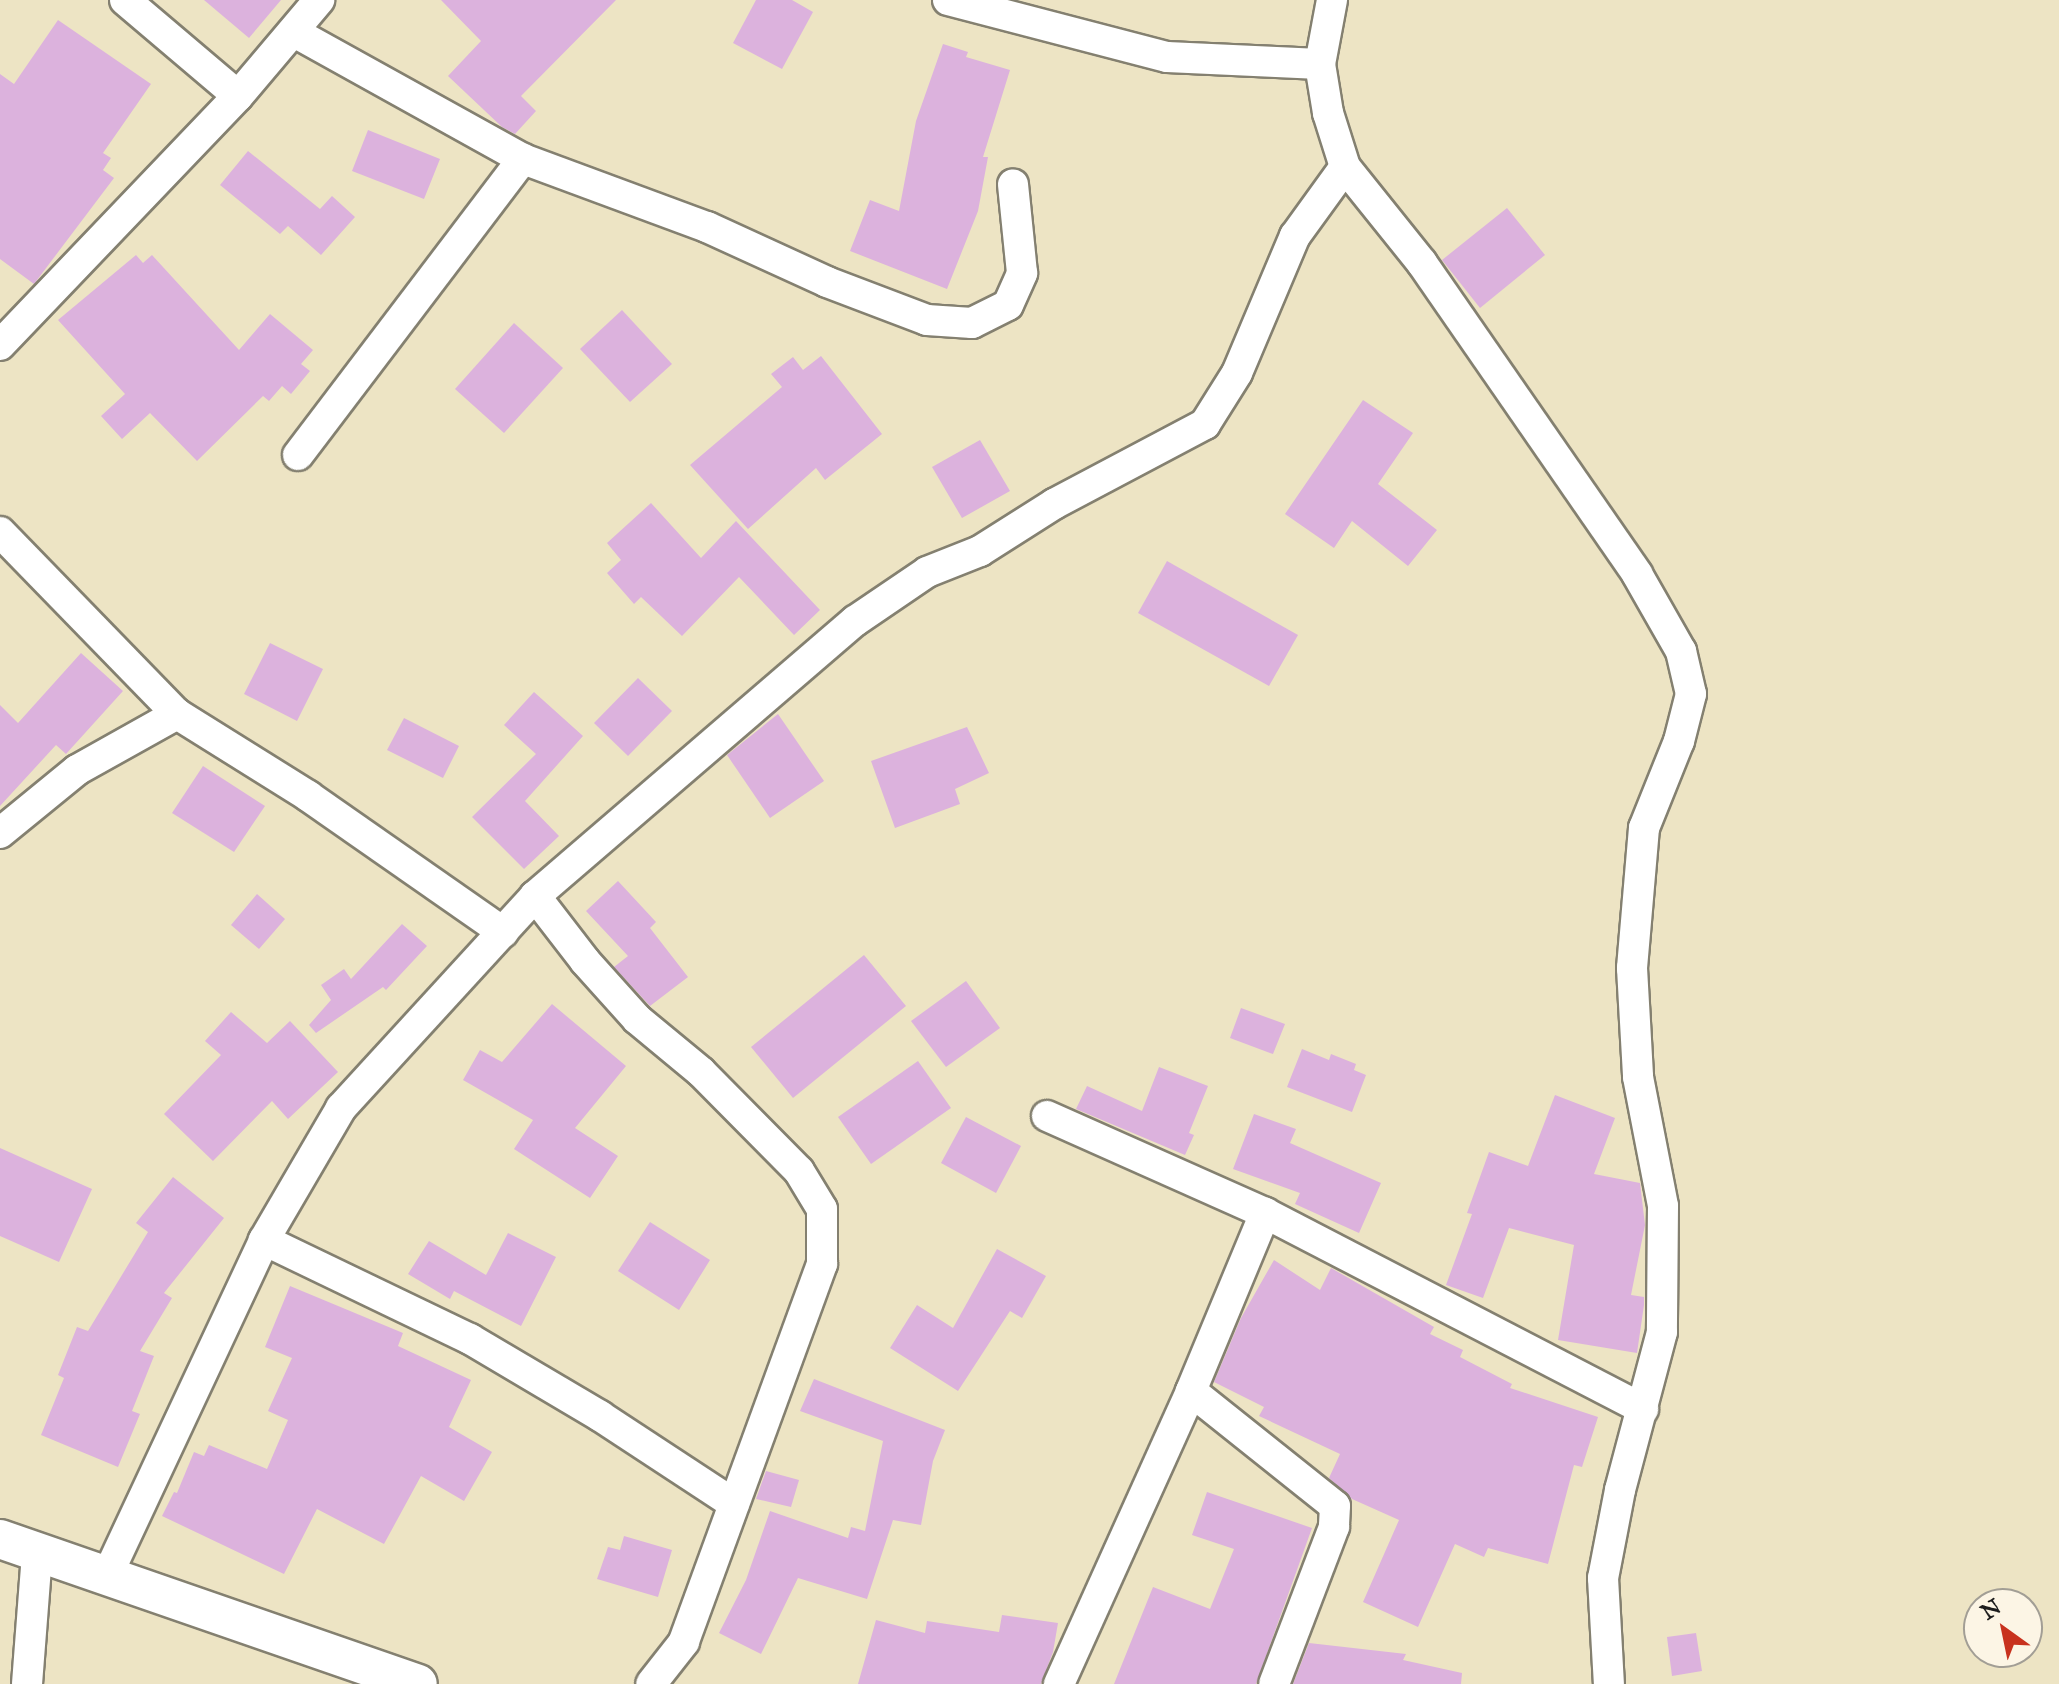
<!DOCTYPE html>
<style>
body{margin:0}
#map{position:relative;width:2059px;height:1684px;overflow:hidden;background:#ede4c4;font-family:"IM FELL Great Primer",serif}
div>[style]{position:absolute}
.building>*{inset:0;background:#dcb2dd}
.roads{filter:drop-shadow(2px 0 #848070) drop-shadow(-2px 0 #848070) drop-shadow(0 2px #848070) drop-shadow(0 -2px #848070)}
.minor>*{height:30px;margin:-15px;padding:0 15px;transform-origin:15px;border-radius:15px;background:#fff}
.tertiary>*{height:38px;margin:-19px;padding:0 19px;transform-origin:19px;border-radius:19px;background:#fff}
span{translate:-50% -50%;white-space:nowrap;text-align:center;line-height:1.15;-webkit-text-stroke:7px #fcf5e5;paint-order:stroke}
.north{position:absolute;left:1963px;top:1588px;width:80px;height:80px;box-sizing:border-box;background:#fcf5e5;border:2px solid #a29e95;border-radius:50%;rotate:327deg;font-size:22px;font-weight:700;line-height:32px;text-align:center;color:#1c1c1c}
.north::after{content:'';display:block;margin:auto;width:28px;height:36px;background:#c8321e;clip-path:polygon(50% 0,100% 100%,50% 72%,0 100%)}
</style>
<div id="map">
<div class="building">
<div style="clip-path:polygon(204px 0,281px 0,249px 38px)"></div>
<div style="clip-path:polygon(441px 0,616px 0,521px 96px,536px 111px,515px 134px,502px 127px,448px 76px,481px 41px)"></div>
<div style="clip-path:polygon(756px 0,792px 0,813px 12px,782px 69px,733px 43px)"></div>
<div style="clip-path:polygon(58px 20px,151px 84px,103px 153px,111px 158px,103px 170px,114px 178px,34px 284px,0 259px,0 74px,14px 84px)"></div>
<div style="clip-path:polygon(943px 44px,968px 52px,966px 57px,1010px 70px,983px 157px,988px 157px,978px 211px,947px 289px,850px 251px,870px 200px,899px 211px,916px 121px)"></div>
<div style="clip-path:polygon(368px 130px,440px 159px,424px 199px,352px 171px)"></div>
<div style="clip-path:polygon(248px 151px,320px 209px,332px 196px,355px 217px,321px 255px,288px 226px,280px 234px,220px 185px)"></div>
<div style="clip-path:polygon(1507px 208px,1545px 255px,1480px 308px,1442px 260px)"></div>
<div style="clip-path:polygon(136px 255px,143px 263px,152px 255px,239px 350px,270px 314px,313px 350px,301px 364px,310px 371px,291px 394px,282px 386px,269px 401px,263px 396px,197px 461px,150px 413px,122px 439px,101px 416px,125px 394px,58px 320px)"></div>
<div style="clip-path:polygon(622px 310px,672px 364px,630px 402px,580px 349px)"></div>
<div style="clip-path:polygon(514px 323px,563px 368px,504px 433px,455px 389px)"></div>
<div style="clip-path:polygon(821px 356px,882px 434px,825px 480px,816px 468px,748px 529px,690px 465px,782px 387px,771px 374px,793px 357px,803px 370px)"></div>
<div style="clip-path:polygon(1363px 400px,1413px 433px,1378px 484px,1437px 530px,1408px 566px,1352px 521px,1334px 548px,1285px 514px)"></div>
<div style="clip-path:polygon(980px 440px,1010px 491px,962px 518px,932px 467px)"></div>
<div style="clip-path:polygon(651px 503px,701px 558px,736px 521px,820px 610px,794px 635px,739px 577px,682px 636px,641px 597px,634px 604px,607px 573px,621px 560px,607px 543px)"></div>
<div style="clip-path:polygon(1167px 561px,1298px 635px,1269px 686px,1138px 613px)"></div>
<div style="clip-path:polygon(270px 643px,323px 669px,297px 721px,244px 694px)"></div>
<div style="clip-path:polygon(81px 653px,123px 691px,66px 754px,56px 745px,0 806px,0 705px,18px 723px)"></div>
<div style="clip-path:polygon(638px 678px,672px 711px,628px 756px,594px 723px)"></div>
<div style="clip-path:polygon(534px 692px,583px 736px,525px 801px,559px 836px,524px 869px,472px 817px,536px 754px,504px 725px)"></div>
<div style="clip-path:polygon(778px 714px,824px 781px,770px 818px,727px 755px)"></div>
<div style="clip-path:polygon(404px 718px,459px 746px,443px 778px,387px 750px)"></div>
<div style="clip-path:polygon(967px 727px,989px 773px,955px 789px,960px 804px,895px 828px,871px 761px)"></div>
<div style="clip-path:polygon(203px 766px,265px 806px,234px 852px,172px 813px)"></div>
<div style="clip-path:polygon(618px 881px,656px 922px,650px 928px,688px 977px,650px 1006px,614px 967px,628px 956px,586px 911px)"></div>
<div style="clip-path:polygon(257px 894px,285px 919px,259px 949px,231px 925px)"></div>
<div style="clip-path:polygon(402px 924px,427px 946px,386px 990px,383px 987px,316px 1033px,309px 1025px,331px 1000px,321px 985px,344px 969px,351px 979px)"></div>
<div style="clip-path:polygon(864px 955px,906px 1006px,793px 1098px,751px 1047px)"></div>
<div style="clip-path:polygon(966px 981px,1000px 1028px,946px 1067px,911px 1021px)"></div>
<div style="clip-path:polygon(552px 1004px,626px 1066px,575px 1128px,618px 1156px,590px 1198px,514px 1149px,533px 1120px,463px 1080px,480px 1050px,502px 1062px)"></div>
<div style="clip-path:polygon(1241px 1008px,1285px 1024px,1273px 1054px,1230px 1038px)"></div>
<div style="clip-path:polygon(231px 1012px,267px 1043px,290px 1021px,338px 1072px,288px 1119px,272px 1101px,213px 1161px,164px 1114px,221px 1055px,205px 1041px)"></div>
<div style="clip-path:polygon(1302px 1049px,1329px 1060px,1331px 1054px,1356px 1064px,1354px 1070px,1366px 1075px,1352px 1112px,1287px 1087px)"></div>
<div style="clip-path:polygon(918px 1061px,951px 1108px,871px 1164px,838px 1117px)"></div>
<div style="clip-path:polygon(1159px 1067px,1208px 1086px,1189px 1133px,1194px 1135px,1185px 1155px,1076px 1109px,1087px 1086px,1142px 1111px)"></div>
<div style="clip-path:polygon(1555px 1095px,1615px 1118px,1594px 1174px,1640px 1183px,1645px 1225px,1631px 1295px,1644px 1297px,1644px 1305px,1637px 1353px,1558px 1340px,1574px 1245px,1509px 1228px,1483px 1298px,1446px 1285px,1472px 1214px,1467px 1213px,1489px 1152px,1528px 1166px)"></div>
<div style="clip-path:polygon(1254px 1114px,1296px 1129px,1290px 1143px,1381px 1183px,1359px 1233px,1295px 1204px,1300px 1193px,1233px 1169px)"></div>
<div style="clip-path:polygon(966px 1117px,1021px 1146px,996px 1193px,941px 1163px)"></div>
<div style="clip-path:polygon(0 1148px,92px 1189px,59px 1262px,0 1236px)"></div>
<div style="clip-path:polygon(173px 1177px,224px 1218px,164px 1293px,172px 1298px,140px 1351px,154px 1356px,132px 1411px,140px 1414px,118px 1467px,41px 1435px,64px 1378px,58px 1375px,77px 1327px,88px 1331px,148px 1232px,136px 1223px)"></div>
<div style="clip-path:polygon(650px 1222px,710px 1260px,679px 1310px,618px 1271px)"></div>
<div style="clip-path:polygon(508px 1233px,556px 1257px,521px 1326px,454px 1291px,450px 1299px,408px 1274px,429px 1241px,486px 1275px)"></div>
<div style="clip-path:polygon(997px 1249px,1046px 1276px,1022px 1318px,1010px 1311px,958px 1391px,890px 1348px,917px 1305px,953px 1328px)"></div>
<div style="clip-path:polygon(1274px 1260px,1320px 1290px,1331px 1268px,1434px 1327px,1430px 1334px,1463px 1350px,1460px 1357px,1512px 1384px,1510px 1388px,1598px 1417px,1582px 1467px,1574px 1465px,1548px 1564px,1488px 1548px,1484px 1557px,1455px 1544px,1418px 1627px,1363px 1602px,1399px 1520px,1352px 1499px,1329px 1478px,1340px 1454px,1259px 1416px,1264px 1407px,1214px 1382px,1241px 1318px)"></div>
<div style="clip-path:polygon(290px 1286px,403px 1333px,398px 1346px,471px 1380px,449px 1427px,492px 1452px,464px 1501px,421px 1476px,384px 1544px,317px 1509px,284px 1574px,162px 1516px,174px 1492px,177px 1493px,194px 1452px,204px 1456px,209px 1445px,267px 1469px,288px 1420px,268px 1411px,292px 1358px,265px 1347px)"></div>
<div style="clip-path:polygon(814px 1379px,945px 1430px,933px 1461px,921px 1525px,893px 1520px,867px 1599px,798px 1578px,761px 1654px,719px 1633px,746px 1580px,770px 1511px,848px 1538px,851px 1527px,865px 1531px,883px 1441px,800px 1411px)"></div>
<div style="clip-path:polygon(766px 1471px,799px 1480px,791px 1507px,756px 1499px)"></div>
<div style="clip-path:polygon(1207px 1492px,1312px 1528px,1256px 1684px,1114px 1684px,1153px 1587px,1210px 1609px,1234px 1549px,1192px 1535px)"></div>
<div style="clip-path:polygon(624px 1536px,672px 1550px,658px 1597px,597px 1579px,608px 1547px,620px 1550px)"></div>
<div style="clip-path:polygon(1002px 1615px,1058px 1623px,1053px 1652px,1041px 1684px,858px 1684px,876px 1620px,925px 1633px,927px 1621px,999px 1632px)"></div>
<div style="clip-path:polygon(1696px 1633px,1702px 1671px,1672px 1676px,1667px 1637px)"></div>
<div style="clip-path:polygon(1309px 1643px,1406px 1654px,1403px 1660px,1462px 1673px,1461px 1684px,1293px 1684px)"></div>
</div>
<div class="roads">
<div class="minor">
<div style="left:125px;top:0;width:148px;rotate:40.3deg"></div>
<div style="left:948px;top:0;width:226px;rotate:14.6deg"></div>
<div style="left:1167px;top:57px;width:153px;rotate:2.6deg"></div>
<div style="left:1332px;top:0;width:65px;rotate:100.6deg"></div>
<div style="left:1320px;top:64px;width:50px;rotate:80.7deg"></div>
<div style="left:1328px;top:113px;width:57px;rotate:72.5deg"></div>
<div style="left:1345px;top:167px;width:123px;rotate:51.3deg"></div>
<div style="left:1422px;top:263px;width:378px;rotate:55.3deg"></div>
<div style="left:1637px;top:574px;width:89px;rotate:60.3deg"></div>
<div style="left:1681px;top:651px;width:44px;rotate:76.9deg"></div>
<div style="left:1691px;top:694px;width:49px;rotate:104.3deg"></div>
<div style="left:1679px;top:741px;width:94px;rotate:111.9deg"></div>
<div style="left:1644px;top:828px;width:141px;rotate:94.9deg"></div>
<div style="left:1632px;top:968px;width:109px;rotate:86.8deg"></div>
<div style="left:1638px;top:1077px;width:131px;rotate:79deg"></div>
<div style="left:1663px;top:1206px;width:126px;rotate:90.5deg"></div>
<div style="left:1662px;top:1332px;width:163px;rotate:104.9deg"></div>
<div style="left:1620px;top:1490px;width:90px;rotate:100.9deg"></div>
<div style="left:1603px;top:1578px;width:106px;rotate:86.8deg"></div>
<div style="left:294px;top:32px;width:262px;rotate:29deg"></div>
<div style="left:523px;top:159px;width:196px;rotate:20.3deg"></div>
<div style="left:707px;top:227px;width:132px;rotate:24.6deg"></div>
<div style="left:827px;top:282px;width:107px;rotate:20.8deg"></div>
<div style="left:927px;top:320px;width:45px;rotate:3.8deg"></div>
<div style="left:972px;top:323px;width:40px;rotate:-26.6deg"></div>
<div style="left:1008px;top:305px;width:35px;rotate:-66deg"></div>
<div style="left:1022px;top:273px;width:89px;rotate:-95.8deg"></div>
<div style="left:0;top:345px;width:344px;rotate:-46.3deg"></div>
<div style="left:238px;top:96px;width:126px;rotate:-49.8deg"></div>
<div style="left:298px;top:455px;width:372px;rotate:-52.8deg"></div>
<div style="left:0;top:532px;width:254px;rotate:45.8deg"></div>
<div style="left:177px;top:714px;width:155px;rotate:32deg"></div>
<div style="left:308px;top:796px;width:238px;rotate:34.9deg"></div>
<div style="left:0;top:833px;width:99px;rotate:-39.3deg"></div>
<div style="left:77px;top:770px;width:115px;rotate:-29.2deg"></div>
<div style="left:535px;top:896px;width:82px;rotate:52.4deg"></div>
<div style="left:585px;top:961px;width:78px;rotate:48.1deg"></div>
<div style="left:637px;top:1019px;width:83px;rotate:39.6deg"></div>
<div style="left:701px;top:1072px;width:139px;rotate:45.3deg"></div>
<div style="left:799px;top:1171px;width:44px;rotate:58.8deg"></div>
<div style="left:822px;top:1209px;width:55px;rotate:90deg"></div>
<div style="left:822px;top:1264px;width:402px;rotate:110.1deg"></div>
<div style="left:684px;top:1642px;width:53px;rotate:128.2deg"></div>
<div style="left:1047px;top:1116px;width:239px;rotate:24deg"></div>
<div style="left:1265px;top:1213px;width:426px;rotate:27.4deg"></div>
<div style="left:264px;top:1240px;width:229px;rotate:25.7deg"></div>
<div style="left:470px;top:1339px;width:151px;rotate:30.6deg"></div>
<div style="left:600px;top:1416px;width:160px;rotate:33.3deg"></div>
<div style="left:1191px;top:1391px;width:184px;rotate:38.6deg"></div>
<div style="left:1335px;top:1506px;width:21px;rotate:93deg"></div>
<div style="left:1334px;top:1527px;width:168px;rotate:110.9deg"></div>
<div style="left:106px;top:1578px;width:373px;rotate:-64.9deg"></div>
<div style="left:264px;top:1240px;width:153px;rotate:-59.7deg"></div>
<div style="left:341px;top:1108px;width:287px;rotate:-47.5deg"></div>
<div style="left:535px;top:896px;width:422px;rotate:-40.7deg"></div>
<div style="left:855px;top:621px;width:87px;rotate:-34.2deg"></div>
<div style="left:927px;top:572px;width:57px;rotate:-21.6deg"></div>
<div style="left:980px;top:551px;width:88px;rotate:-32.4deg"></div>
<div style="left:1054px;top:504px;width:171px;rotate:-27.9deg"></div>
<div style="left:1205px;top:424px;width:60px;rotate:-57.9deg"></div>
<div style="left:1237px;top:373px;width:149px;rotate:-67.1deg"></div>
<div style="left:1295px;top:236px;width:85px;rotate:-54.1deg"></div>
<div style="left:27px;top:1684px;width:131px;rotate:-85.6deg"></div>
<div style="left:1059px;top:1684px;width:321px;rotate:-65.7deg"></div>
<div style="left:1191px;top:1391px;width:193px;rotate:-67.4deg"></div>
</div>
<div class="tertiary">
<div style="left:0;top:1539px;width:442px;rotate:19.1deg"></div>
</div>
</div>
<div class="north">N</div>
</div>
